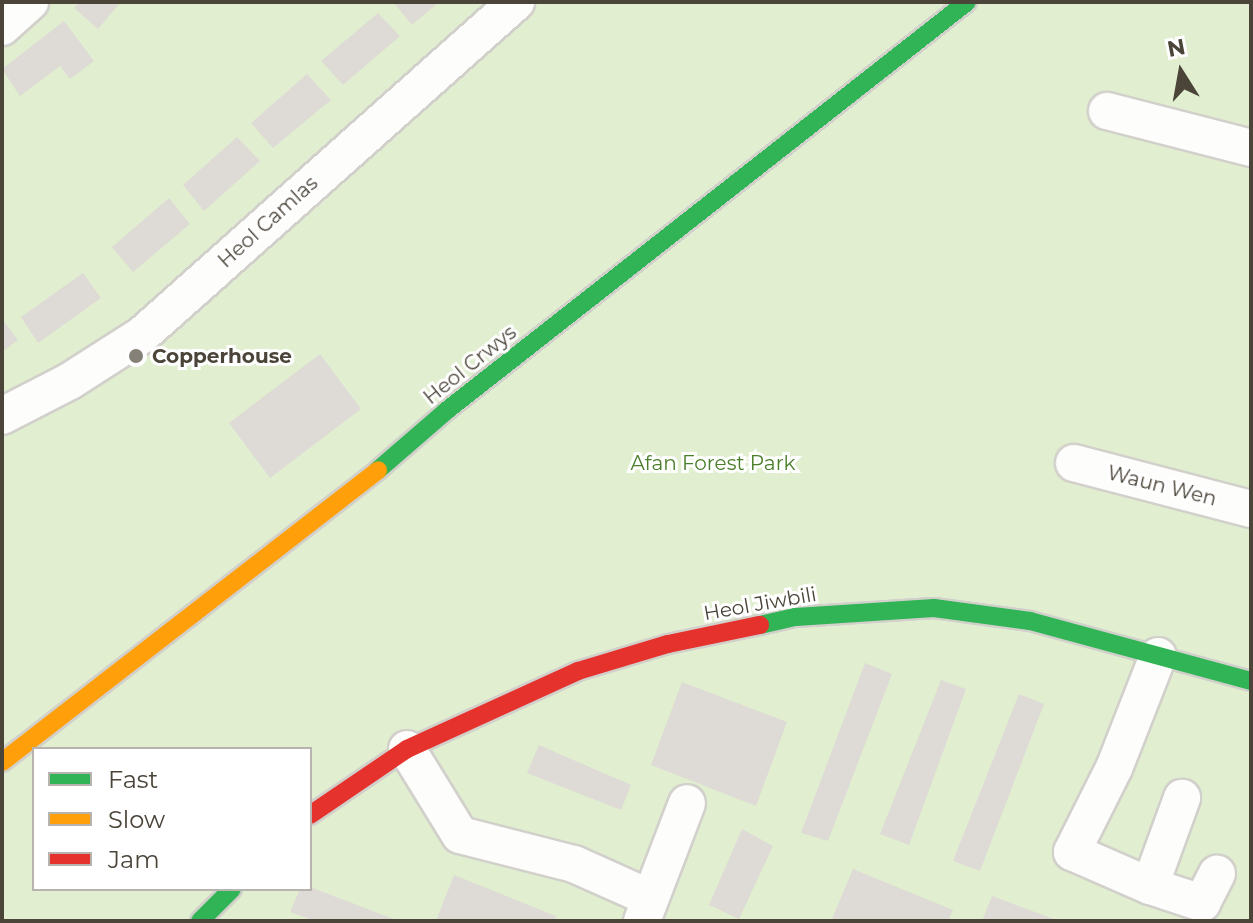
<!DOCTYPE html>
<style>
body{margin:0}
#map{position:relative;width:1253px;height:923px;overflow:hidden;background:#f4f2ee;font-family:Montserrat,sans-serif}
div>[style]{position:absolute}
.green>*{inset:0;background:#e1eecf}
.building>*{inset:0;background:#dedbd6}
.roads{filter:drop-shadow(2px 0 #d2d0cb) drop-shadow(-2px 0 #d2d0cb) drop-shadow(0 2px #d2d0cb) drop-shadow(0 -2px #d2d0cb)}
.street>*{height:36px;margin:-18px;padding:0 18px;transform-origin:18px;border-radius:18px;background:#fdfdfc}
.fast>*{height:18px;margin:-9px;padding:0 9px;transform-origin:9px;border-radius:9px;background:#30b455}
.slow>*{height:18px;margin:-9px;padding:0 9px;transform-origin:9px;border-radius:9px;background:#ff9f0a}
.jam>*{height:18px;margin:-9px;padding:0 9px;transform-origin:9px;border-radius:9px;background:#e5322d}
.dots>*{width:22px;height:22px;translate:-50% -50%;box-sizing:border-box;border:4px solid #fff;border-radius:50%}
span{translate:-50% -50%;white-space:nowrap;text-align:center;line-height:1.15;-webkit-text-stroke:6px #fff;paint-order:stroke}
.street-label{font-size:20px;color:#4b4439}
.poi-label{font-size:20px;color:#4b4439;font-weight:700}
.left{translate:0 -50%;text-align:left}
.park-label{font-size:20px;color:#4a7f2a}
.frame{position:absolute;inset:0;border:4px solid #4b4439;pointer-events:none}
.legend{position:absolute;left:32px;top:747px;width:280px;height:144px;box-sizing:border-box;background:#fff;border:2px solid #b7b4b0;margin:0;padding:10px 14px;list-style:none;font-size:24px;color:#4b4439}
.legend li{display:flex;align-items:center;gap:16px;height:40px}
.legend b{width:40px;border:2px solid #b7b4b0}
.north{position:absolute;left:1141px;top:32px;width:80px;height:80px;-webkit-text-stroke:6px #fff;paint-order:stroke;rotate:349deg;font-size:22px;font-weight:700;line-height:32px;text-align:center;color:#4b4439}
.north::after{content:'';display:block;margin:auto;width:28px;height:36px;background:#4b4439;clip-path:polygon(50% 0,100% 100%,50% 72%,0 100%)}
</style>
<div id="map">
<div class="green">
<div style="clip-path:polygon(evenodd,2px 2px,1251px 2px,1251px 921px,2px 921px,2px 2px,34px 749px,310px 749px,310px 889px,34px 889px,34px 749px)"></div>
</div>
<div class="building">
<div style="clip-path:polygon(79px 2px,121px 2px,98px 29px,74px 8px)"></div>
<div style="clip-path:polygon(393px 2px,439px 2px,412px 25px)"></div>
<div style="clip-path:polygon(378px 13px,400px 36px,343px 85px,321px 61px)"></div>
<div style="clip-path:polygon(64px 21px,94px 61px,70px 79px,60px 66px,20px 96px,2px 69px)"></div>
<div style="clip-path:polygon(307px 74px,331px 100px,273px 148px,251px 123px)"></div>
<div style="clip-path:polygon(237px 137px,260px 161px,204px 211px,183px 185px)"></div>
<div style="clip-path:polygon(169px 198px,190px 224px,133px 272px,112px 247px)"></div>
<div style="clip-path:polygon(83px 273px,101px 298px,38px 343px,21px 317px)"></div>
<div style="clip-path:polygon(2px 319px,18px 340px,2px 352px)"></div>
<div style="clip-path:polygon(320px 354px,361px 409px,270px 478px,229px 423px)"></div>
<div style="clip-path:polygon(865px 663px,892px 674px,828px 841px,801px 833px)"></div>
<div style="clip-path:polygon(941px 680px,966px 689px,909px 845px,880px 834px)"></div>
<div style="clip-path:polygon(682px 682px,787px 722px,756px 806px,651px 765px)"></div>
<div style="clip-path:polygon(1019px 694px,1044px 704px,980px 871px,953px 861px)"></div>
<div style="clip-path:polygon(539px 745px,631px 785px,621px 810px,527px 773px)"></div>
<div style="clip-path:polygon(742px 829px,773px 846px,739px 919px,709px 905px)"></div>
<div style="clip-path:polygon(853px 869px,953px 910px,948px 921px,831px 921px)"></div>
<div style="clip-path:polygon(454px 875px,556px 916px,554px 921px,436px 921px)"></div>
<div style="clip-path:polygon(310px 887px,399px 921px,315px 921px,290px 912px,300px 889px)"></div>
<div style="clip-path:polygon(992px 896px,1059px 921px,982px 921px)"></div>
</div>
<div class="roads">
<div class="street">
<div style="left:2px;top:27px;width:38px;rotate:-42deg"></div>
<div style="left:1107px;top:111px;width:149px;rotate:14.4deg"></div>
<div style="left:2px;top:416px;width:76px;rotate:-27.2deg"></div>
<div style="left:70px;top:381px;width:85px;rotate:-32.6deg"></div>
<div style="left:142px;top:335px;width:501px;rotate:-41.68deg"></div>
<div style="left:1074px;top:463px;width:183px;rotate:14.6deg"></div>
<div style="left:1158px;top:656px;width:120px;rotate:111.4deg"></div>
<div style="left:1114px;top:768px;width:94px;rotate:116.6deg"></div>
<div style="left:1072px;top:852px;width:85px;rotate:23.6deg"></div>
<div style="left:1150px;top:886px;width:94px;rotate:-70deg"></div>
<div style="left:407px;top:749px;width:101px;rotate:58.4deg"></div>
<div style="left:460px;top:835px;width:118px;rotate:14.3deg"></div>
<div style="left:574px;top:864px;width:83px;rotate:24.1deg"></div>
<div style="left:1150px;top:886px;width:55px;rotate:18.1deg"></div>
<div style="left:1202px;top:903px;width:33px;rotate:-63deg"></div>
<div style="left:642px;top:921px;width:126px;rotate:-69.1deg"></div>
</div>
<div class="fast">
<div style="left:378px;top:470px;width:90px;rotate:-40.9deg"></div>
<div style="left:446px;top:411px;width:662px;rotate:-38.13deg"></div>
<div style="left:760px;top:625px;width:37px;rotate:-13deg"></div>
<div style="left:796px;top:617px;width:138px;rotate:-3.7deg"></div>
<div style="left:934px;top:608px;width:97px;rotate:7.7deg"></div>
<div style="left:1030px;top:621px;width:229px;rotate:15.2deg"></div>
<div style="left:200px;top:921px;width:45px;rotate:-45deg"></div>
</div>
<div class="slow">
<div style="left:2px;top:762px;width:476px;rotate:-37.8deg"></div>
</div>
<div class="jam">
<div style="left:310px;top:815px;width:117px;rotate:-34.2deg"></div>
<div style="left:407px;top:749px;width:188px;rotate:-24.5deg"></div>
<div style="left:578px;top:671px;width:94px;rotate:-16.7deg"></div>
<div style="left:668px;top:644px;width:94px;rotate:-11.7deg"></div>
</div>
</div>
<div class="dots">
<div style="left:136px;top:356px;background:#868178"></div>
</div>
<div class="street-label">
<span style="left:268px;top:222px;rotate:-42deg">Heol Camlas</span>
<span style="left:470px;top:365px;rotate:-39deg">Heol Crwys</span>
<span style="left:1162px;top:486px;rotate:14deg">Waun Wen</span>
<span style="left:760px;top:604px;rotate:-10deg">Heol Jiwbili</span>
</div>
<div class="poi-label">
<span class="left" style="left:152px;top:356px">Copperhouse</span>
</div>
<div class="park-label">
<span style="left:713px;top:463px">Afan Forest Park</span>
</div>
<div class="frame"></div>
<ul class="legend">
<li><b style="height:10px;background:#30b455"></b>Fast</li>
<li><b style="height:10px;background:#ff9f0a"></b>Slow</li>
<li><b style="height:10px;background:#e5322d"></b>Jam</li>
</ul>
<div class="north">N</div>
</div>
